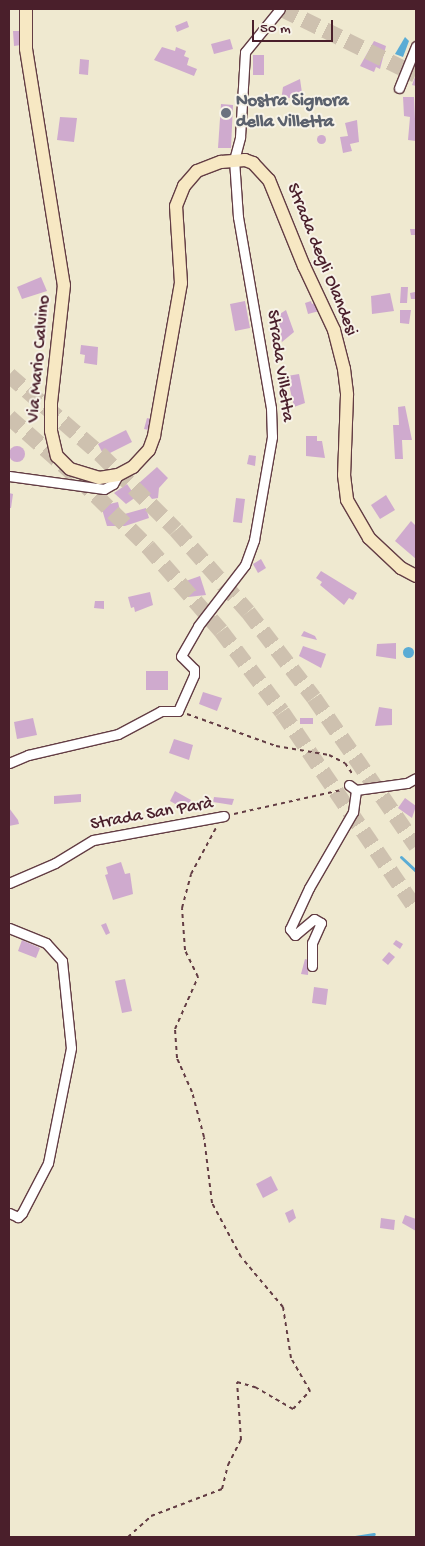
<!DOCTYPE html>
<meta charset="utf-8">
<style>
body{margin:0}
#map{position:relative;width:425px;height:1546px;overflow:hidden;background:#efe9d0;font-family:"Gochi Hand",sans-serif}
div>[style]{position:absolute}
.water>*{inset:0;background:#5aacd5}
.round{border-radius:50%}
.stream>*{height:3px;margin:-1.5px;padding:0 1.5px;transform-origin:1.5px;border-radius:1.5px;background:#5aacd5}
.building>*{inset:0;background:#cfaace}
.highway-tunnel>*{height:16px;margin-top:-8px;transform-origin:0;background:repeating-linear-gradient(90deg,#cec1af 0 16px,transparent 0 24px)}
.path>*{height:2px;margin-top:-1px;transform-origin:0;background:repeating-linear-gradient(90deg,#633d44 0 4px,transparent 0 8px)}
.roads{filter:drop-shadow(1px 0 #633d44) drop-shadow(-1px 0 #633d44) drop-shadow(0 1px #633d44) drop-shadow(0 -1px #633d44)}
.street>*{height:9px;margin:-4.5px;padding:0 4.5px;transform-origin:4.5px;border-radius:4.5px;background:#fff}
.secondary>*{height:12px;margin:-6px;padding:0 6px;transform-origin:6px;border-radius:6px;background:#f7e8c3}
.dots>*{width:14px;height:14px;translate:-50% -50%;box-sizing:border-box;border:2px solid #f7f3e8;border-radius:50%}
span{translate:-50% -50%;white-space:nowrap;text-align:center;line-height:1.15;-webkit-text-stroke:4px #f7f3e8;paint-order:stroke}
.worship-label{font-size:18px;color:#5b616d;font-weight:700}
.left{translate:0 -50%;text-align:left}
.street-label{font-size:18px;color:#4a1f2b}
.frame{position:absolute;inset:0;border:10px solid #4a1f2b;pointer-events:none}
.scale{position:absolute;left:252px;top:20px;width:81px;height:22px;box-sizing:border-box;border:2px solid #4a1f2b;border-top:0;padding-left:6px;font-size:15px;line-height:18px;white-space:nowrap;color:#4a1f2b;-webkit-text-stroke:4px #f7f3e8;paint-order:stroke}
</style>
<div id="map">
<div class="water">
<div style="clip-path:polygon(405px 37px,409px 41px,403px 57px,395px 54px)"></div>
<div class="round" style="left:402.5px;top:646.5px;width:11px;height:11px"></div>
</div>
<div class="stream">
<div style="left:401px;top:857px;width:21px;rotate:43deg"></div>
<div style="left:355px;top:1537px;width:19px;rotate:-9deg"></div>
</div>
<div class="building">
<div style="clip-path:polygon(187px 21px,189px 27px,177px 32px,175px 26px)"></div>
<div style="clip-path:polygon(13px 31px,19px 31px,21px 45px,14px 46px)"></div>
<div style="clip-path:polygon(230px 39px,233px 49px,214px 54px,211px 44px)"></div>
<div style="clip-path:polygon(374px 41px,386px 46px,380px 69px,376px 67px,374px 72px,360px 66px)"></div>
<div style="clip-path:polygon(162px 47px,175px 51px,176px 47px,186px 51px,184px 56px,189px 58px,187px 65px,197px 69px,194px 76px,154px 60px)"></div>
<div style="clip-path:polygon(253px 55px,264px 55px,264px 75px,253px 75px)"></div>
<div style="clip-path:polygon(416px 58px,416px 72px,411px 70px)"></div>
<div style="clip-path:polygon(80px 59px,89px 60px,88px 75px,79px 74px)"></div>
<div style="clip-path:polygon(416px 74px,416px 86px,412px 85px)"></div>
<div style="clip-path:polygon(300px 79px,302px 93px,281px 101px,283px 87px)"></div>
<div style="clip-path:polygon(403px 97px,414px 97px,416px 141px,408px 140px,410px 117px,404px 116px)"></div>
<div style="clip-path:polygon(221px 104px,233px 105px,231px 148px,218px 148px)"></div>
<div style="clip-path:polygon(60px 117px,77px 118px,74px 142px,57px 140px)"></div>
<div style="clip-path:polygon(357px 120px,359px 142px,350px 144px,352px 151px,343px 153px,340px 137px,348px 136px,345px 123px)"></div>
<div class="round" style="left:316.5px;top:134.5px;width:9px;height:9px"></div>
<div style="clip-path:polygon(410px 229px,416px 229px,416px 235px,411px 235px)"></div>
<div style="clip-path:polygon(41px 277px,47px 291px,22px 299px,17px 287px)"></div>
<div style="clip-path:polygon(401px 287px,408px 287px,407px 303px,400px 303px)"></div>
<div style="clip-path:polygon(415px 292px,416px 299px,411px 299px,410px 293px)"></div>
<div style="clip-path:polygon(390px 293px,394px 311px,372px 314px,371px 296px)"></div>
<div style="clip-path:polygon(245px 301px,250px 328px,235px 331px,230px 304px)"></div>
<div style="clip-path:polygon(311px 301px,312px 304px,320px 301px,323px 310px,308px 314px,305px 303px)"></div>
<div style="clip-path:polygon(286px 310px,294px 332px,282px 342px,272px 319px)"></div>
<div style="clip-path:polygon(400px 310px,411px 310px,409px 324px,400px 323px)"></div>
<div style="clip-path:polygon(81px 345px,98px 347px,97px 365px,84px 363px,85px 355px,80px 354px)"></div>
<div style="clip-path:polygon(299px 374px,305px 403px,294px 407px,287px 376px)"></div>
<div style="clip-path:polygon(405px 406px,412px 440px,402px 440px,403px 459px,395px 459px,393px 425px,399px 425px,398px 407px)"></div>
<div style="clip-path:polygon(147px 418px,151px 419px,149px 430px,144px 429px)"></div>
<div style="clip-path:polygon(126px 430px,132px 442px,104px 456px,98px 444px)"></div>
<div style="clip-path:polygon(306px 436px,317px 436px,317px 441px,322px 441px,325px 458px,306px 456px)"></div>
<div class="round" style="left:9px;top:446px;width:16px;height:16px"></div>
<div style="clip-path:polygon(249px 455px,256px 456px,255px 466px,247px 464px)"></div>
<div style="clip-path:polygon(157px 467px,168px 478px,159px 488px,158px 498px,152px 499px,139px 483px)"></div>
<div style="clip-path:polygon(127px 484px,136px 497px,126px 504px,114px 493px)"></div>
<div style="clip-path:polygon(9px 493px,13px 494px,11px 508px,9px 508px)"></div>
<div style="clip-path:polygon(386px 495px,395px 510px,380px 519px,371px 505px)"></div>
<div style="clip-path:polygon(236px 498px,245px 499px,242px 523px,233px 522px)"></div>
<div style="clip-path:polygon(118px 502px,121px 515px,146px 508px,149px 518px,125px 526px,107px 526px,101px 506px)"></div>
<div style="clip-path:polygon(411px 521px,416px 526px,416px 559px,395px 541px)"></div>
<div style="clip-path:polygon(261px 559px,266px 568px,258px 573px,253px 564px)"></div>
<div style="clip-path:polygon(321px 571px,357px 593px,353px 600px,349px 598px,344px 605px,320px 585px,322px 582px,316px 578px)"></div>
<div style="clip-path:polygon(200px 576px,206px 595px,188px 597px,183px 582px)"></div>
<div style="clip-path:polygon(150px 592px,153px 605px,135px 612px,134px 607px,131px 608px,128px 597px)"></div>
<div style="clip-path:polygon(95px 601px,104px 601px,104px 609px,94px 608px)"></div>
<div style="clip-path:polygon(304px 631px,315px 636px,317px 640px,301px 636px)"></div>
<div style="clip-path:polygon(396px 643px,396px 659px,376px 656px,377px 644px)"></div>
<div style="clip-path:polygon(303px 646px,326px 654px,321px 668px,299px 656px)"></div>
<div style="clip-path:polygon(146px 671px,168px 671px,168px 690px,146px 690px)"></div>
<div style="clip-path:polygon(203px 692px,222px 698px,217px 711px,199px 704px)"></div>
<div style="clip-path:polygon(379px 707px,392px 709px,392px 725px,375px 726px)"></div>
<div style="clip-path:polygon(33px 718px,37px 735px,17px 739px,14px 722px)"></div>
<div style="clip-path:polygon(300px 718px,313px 718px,313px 724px,300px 724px)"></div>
<div style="clip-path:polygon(174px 739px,193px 745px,189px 760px,169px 753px)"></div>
<div style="clip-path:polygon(175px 791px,191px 800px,186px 810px,170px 801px)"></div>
<div style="clip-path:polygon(81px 794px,81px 802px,54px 804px,54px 796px)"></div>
<div style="clip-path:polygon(214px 797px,234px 799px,232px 805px,213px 802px)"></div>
<div style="clip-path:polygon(405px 798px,416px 806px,412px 818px,398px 808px)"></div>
<div style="clip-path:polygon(9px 808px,18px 820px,19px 824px,9px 826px)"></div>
<div style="clip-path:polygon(121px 862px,125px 874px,130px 873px,133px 894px,113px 900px,105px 875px,108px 874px,106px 867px)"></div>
<div style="clip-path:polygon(106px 923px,110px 933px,106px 935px,101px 925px)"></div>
<div style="clip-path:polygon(22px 940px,40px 948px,36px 958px,18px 951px)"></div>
<div style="clip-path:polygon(396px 940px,403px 944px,400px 949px,393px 944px)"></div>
<div style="clip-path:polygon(389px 952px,395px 957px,388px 965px,382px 960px)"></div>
<div style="clip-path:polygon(305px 959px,309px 960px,308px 975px,301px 974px)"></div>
<div style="clip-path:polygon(125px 979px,132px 1011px,122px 1013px,115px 981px)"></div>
<div style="clip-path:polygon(314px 987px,328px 989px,326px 1005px,312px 1003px)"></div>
<div style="clip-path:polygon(271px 1176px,278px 1190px,263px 1198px,256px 1184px)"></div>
<div style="clip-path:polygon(293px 1209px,296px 1218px,289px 1223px,285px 1213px)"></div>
<div style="clip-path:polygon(405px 1215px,416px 1219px,416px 1231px,402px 1223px)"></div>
<div style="clip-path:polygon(381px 1218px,395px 1220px,394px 1230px,380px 1228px)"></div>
</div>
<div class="highway-tunnel">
<div style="left:282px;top:9px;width:149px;rotate:26.2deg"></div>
<div style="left:9px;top:375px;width:121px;rotate:41deg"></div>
<div style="left:100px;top:454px;width:107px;rotate:45deg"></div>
<div style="left:176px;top:530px;width:109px;rotate:48.7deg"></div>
<div style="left:248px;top:612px;width:108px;rotate:52.5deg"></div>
<div style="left:314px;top:698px;width:180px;rotate:55.4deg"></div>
<div style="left:9px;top:417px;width:94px;rotate:41.5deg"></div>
<div style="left:79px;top:479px;width:97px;rotate:44.6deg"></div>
<div style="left:148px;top:547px;width:111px;rotate:49deg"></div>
<div style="left:221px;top:631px;width:101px;rotate:53deg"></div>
<div style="left:282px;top:712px;width:238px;rotate:55.8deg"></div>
</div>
<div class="path">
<div style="left:187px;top:714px;width:95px;rotate:19.8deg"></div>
<div style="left:276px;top:746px;width:54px;rotate:9.6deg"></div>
<div style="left:329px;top:755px;width:18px;rotate:27deg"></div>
<div style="left:345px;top:763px;width:14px;rotate:56deg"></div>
<div style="left:234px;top:814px;width:110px;rotate:-12.6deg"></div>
<div style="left:128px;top:1537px;width:31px;rotate:-42deg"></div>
<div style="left:151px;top:1516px;width:76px;rotate:-20.8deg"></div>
<div style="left:222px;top:1489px;width:25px;rotate:-76deg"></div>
<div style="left:228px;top:1465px;width:28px;rotate:-63deg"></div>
<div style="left:241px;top:1440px;width:58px;rotate:-93.9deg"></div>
<div style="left:237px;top:1382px;width:19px;rotate:16deg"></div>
<div style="left:255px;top:1387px;width:44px;rotate:30.1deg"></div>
<div style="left:293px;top:1409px;width:25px;rotate:-47deg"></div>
<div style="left:310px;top:1391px;width:38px;rotate:-120deg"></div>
<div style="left:291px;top:1358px;width:52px;rotate:-98.9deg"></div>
<div style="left:283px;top:1307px;width:65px;rotate:-130deg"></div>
<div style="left:241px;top:1257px;width:61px;rotate:-118.2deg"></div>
<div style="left:212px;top:1203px;width:66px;rotate:-96.9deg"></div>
<div style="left:204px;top:1137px;width:47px;rotate:-104.9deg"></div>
<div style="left:192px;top:1092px;width:37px;rotate:-114deg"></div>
<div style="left:177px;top:1058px;width:29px;rotate:-94deg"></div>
<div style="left:175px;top:1029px;width:57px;rotate:-66.1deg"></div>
<div style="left:198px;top:977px;width:30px;rotate:-116deg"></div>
<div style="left:185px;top:950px;width:42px;rotate:-94.1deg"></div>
<div style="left:182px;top:908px;width:35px;rotate:-75deg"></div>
<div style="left:191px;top:874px;width:52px;rotate:-61.5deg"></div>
</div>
<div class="roads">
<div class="street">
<div style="left:399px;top:88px;width:45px;rotate:-68deg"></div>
<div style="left:9px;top:476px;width:96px;rotate:7.8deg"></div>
<div style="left:104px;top:489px;width:10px;rotate:-29deg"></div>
<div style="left:113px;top:484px;width:10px;rotate:-61deg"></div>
<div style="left:9px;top:763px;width:21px;rotate:-23deg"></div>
<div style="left:28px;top:755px;width:92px;rotate:-13.1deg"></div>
<div style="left:118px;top:734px;width:49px;rotate:-28.1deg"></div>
<div style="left:161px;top:711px;width:17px"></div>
<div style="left:178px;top:711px;width:39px;rotate:-66deg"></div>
<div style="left:194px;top:675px;width:6px;rotate:-90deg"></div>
<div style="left:194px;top:669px;width:18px;rotate:-135deg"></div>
<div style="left:181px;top:656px;width:34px;rotate:-60deg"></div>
<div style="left:198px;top:626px;width:77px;rotate:-52.4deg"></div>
<div style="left:245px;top:565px;width:27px;rotate:-70deg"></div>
<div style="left:254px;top:540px;width:105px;rotate:-80.1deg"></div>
<div style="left:272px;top:437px;width:29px;rotate:-92deg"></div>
<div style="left:271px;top:408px;width:194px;rotate:-99.8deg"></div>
<div style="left:238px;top:217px;width:57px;rotate:-94deg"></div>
<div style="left:234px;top:160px;width:24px;rotate:-75deg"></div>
<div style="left:240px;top:137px;width:85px;rotate:-86.6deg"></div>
<div style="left:245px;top:52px;width:55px;rotate:-50.9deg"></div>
<div style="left:349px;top:785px;width:9px;rotate:36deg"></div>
<div style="left:356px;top:790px;width:51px;rotate:-7.8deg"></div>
<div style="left:407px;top:783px;width:10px;rotate:-29deg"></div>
<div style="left:9px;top:883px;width:50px;rotate:-23.5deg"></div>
<div style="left:55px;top:863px;width:44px;rotate:-31.2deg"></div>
<div style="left:93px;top:840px;width:133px;rotate:-10.4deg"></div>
<div style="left:9px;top:928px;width:40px;rotate:22deg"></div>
<div style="left:46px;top:943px;width:24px;rotate:48deg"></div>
<div style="left:62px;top:961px;width:87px;rotate:84.1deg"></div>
<div style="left:71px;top:1048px;width:117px;rotate:101.3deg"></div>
<div style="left:48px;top:1163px;width:56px;rotate:117.5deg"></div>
<div style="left:22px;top:1213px;width:6px;rotate:135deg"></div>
<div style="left:18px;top:1217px;width:10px;rotate:-156deg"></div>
<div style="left:312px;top:966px;width:23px;rotate:-90deg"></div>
<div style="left:312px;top:943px;width:22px;rotate:-66deg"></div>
<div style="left:321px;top:923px;width:8px;rotate:-150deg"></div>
<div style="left:314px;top:919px;width:25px;rotate:140deg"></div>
<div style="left:295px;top:935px;width:8px;rotate:-130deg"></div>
<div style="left:290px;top:929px;width:45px;rotate:-65.1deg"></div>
<div style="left:309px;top:888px;width:88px;rotate:-59.9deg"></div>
<div style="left:353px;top:812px;width:22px;rotate:-82deg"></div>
</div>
<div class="secondary">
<div style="left:26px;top:9px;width:40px;rotate:90deg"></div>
<div style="left:26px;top:49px;width:239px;rotate:80.9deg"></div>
<div style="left:64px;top:285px;width:119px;rotate:96.3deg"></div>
<div style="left:51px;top:403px;width:28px;rotate:90deg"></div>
<div style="left:51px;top:431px;width:26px;rotate:77deg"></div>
<div style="left:57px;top:456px;width:18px;rotate:45deg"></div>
<div style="left:70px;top:469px;width:30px;rotate:17deg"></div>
<div style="left:99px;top:478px;width:19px;rotate:-9deg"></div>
<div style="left:118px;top:475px;width:17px;rotate:-28deg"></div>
<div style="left:133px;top:467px;width:23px;rotate:-47deg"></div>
<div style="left:149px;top:450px;width:15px;rotate:-70deg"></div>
<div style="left:154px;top:436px;width:155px;rotate:-80deg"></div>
<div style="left:181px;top:283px;width:77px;rotate:-93.7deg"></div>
<div style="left:176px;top:206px;width:22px;rotate:-68deg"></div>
<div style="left:184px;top:186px;width:20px;rotate:-49deg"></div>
<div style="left:197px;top:171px;width:26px;rotate:-21deg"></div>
<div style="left:221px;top:162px;width:24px;rotate:-5deg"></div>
<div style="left:245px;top:160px;width:9px;rotate:21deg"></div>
<div style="left:253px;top:163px;width:23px;rotate:47deg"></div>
<div style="left:269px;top:180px;width:93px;rotate:67.9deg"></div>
<div style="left:304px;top:266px;width:71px;rotate:64.9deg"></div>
<div style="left:334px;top:330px;width:40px;rotate:75.6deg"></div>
<div style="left:344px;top:369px;width:26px;rotate:83deg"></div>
<div style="left:347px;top:395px;width:80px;rotate:92.1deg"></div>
<div style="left:344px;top:475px;width:25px;rotate:83deg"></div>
<div style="left:347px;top:500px;width:44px;rotate:59.9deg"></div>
<div style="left:369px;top:538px;width:44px;rotate:43.2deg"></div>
<div style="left:401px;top:568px;width:17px;rotate:28deg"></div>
</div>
</div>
<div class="dots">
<div style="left:226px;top:113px;background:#6b7280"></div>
</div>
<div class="worship-label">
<span class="left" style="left:236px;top:113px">Nostra Signora<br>della Villetta</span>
</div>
<div class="street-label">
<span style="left:321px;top:260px;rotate:68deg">Strada degli Olandesi</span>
<span style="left:40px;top:359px;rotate:-85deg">Via Mario Calvino</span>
<span style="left:279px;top:366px;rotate:82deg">Strada Villetta</span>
<span style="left:152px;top:815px;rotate:-10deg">Strada San Parà</span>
</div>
<div class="frame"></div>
<div class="scale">50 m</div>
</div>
